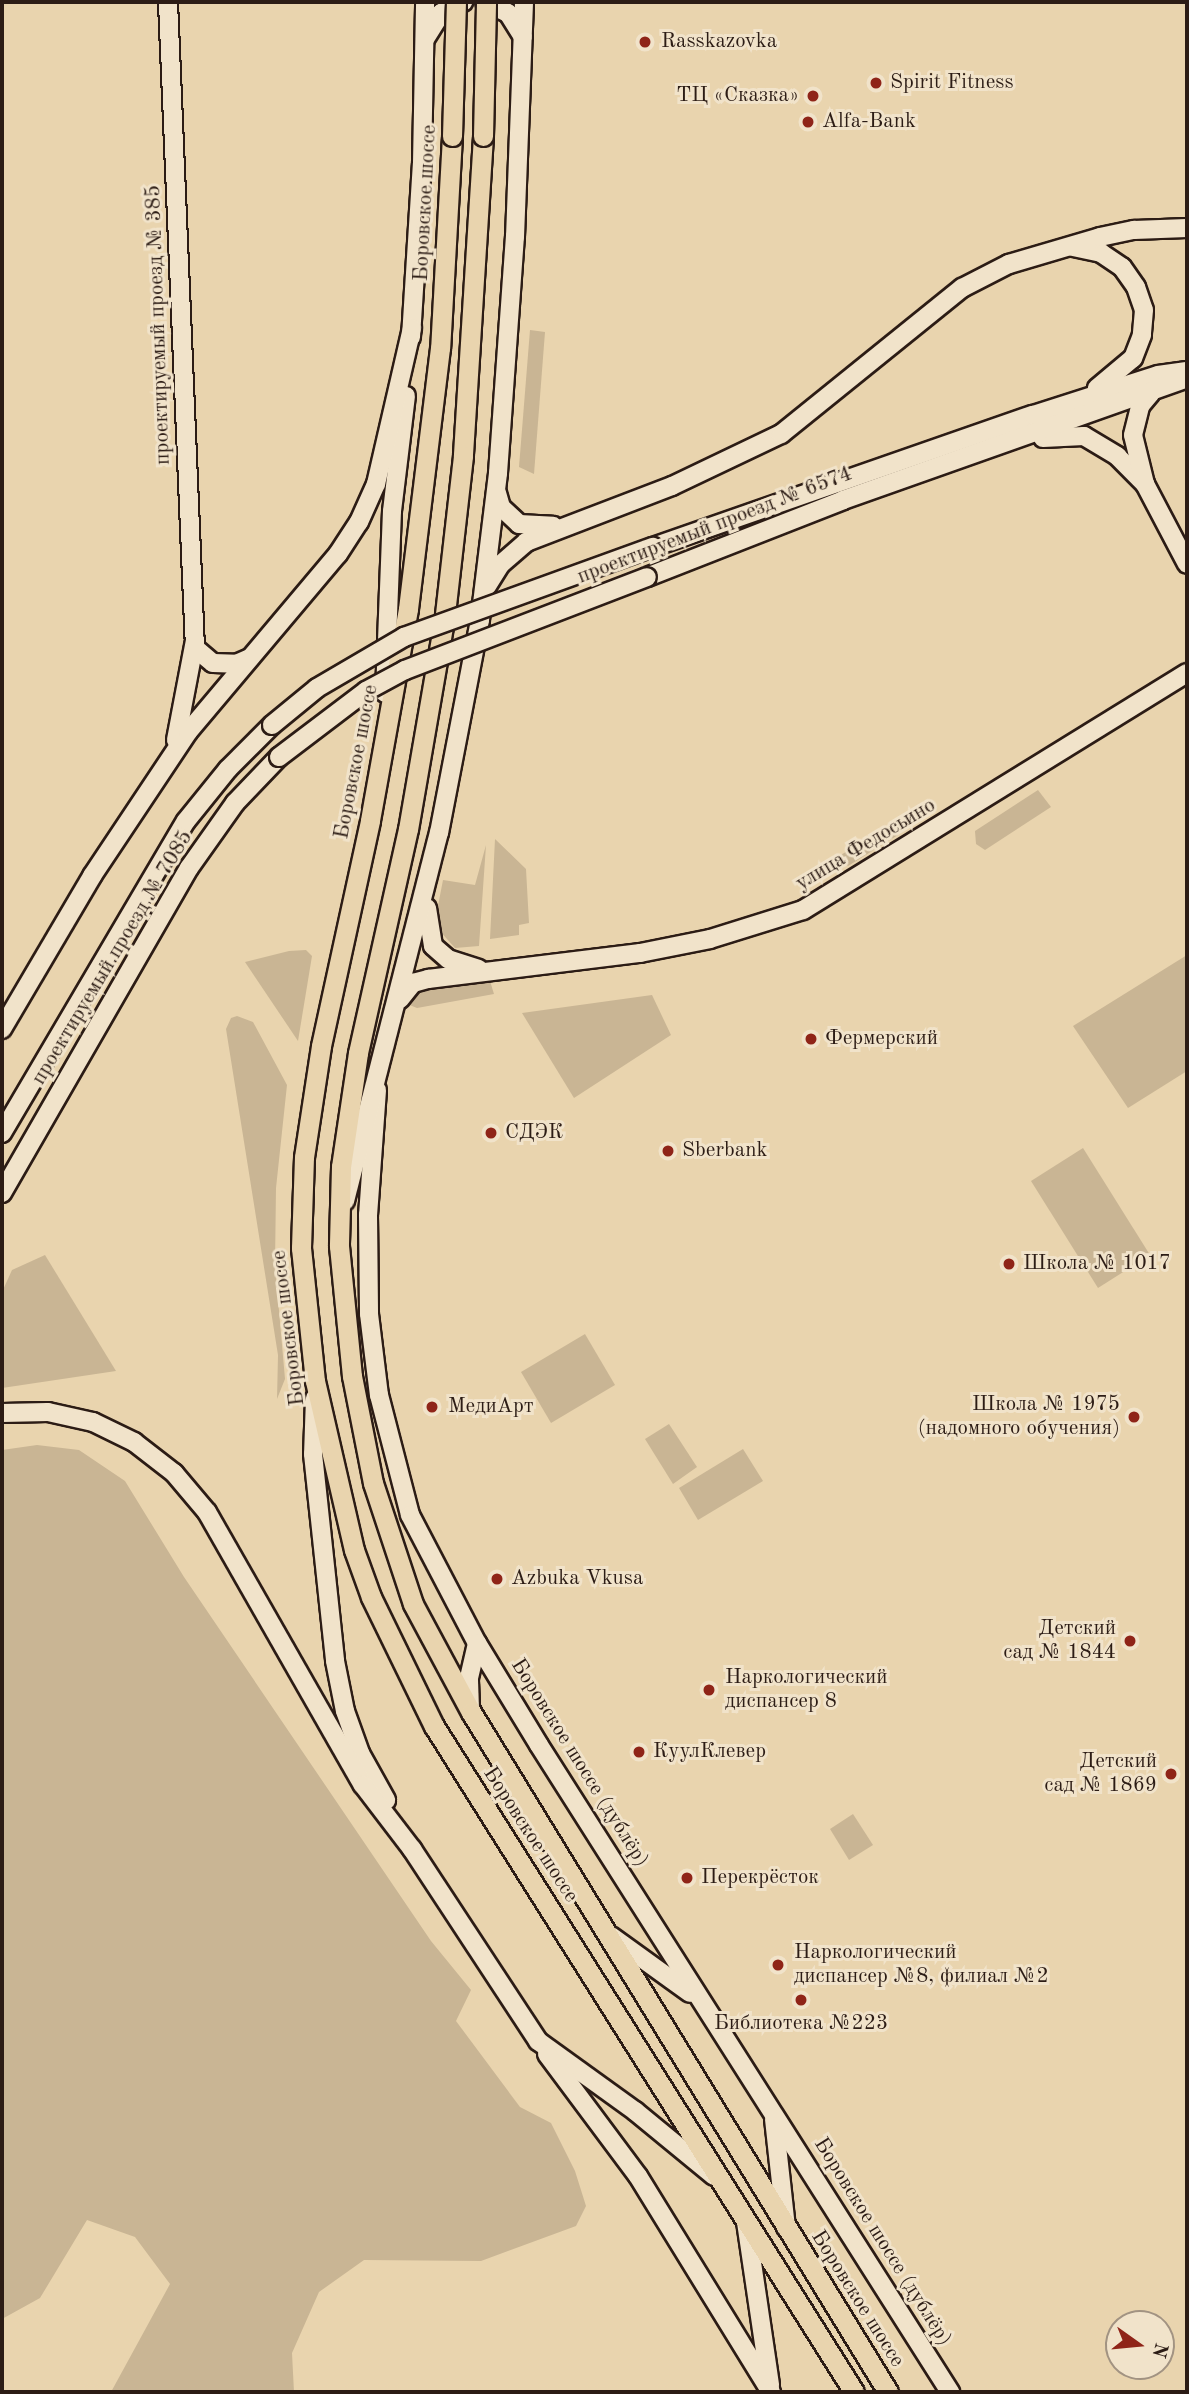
<!DOCTYPE html>
<meta charset="utf-8">
<style>
body{margin:0}
#map{position:relative;width:1189px;height:2394px;overflow:hidden;background:#e9d4ae;font-family:"Old Standard TT",serif}
div>[style]{position:absolute}
.green>*{inset:0;background:#c9b594}
.roads{filter:drop-shadow(2px 0 #2c1c15) drop-shadow(-2px 0 #2c1c15) drop-shadow(0 2px #2c1c15) drop-shadow(0 -2px #2c1c15)}
.secondary>*{height:18px;margin:-9px;padding:0 9px;transform-origin:9px;border-radius:9px;background:#f1e3ca}
.primary>*{height:19px;margin:-9.5px;padding:0 9.5px;transform-origin:9.5px;border-radius:9.5px;background:#e9d4ae}
.bridges{filter:drop-shadow(2px 0 #2c1c15) drop-shadow(-2px 0 #2c1c15) drop-shadow(0 2px #2c1c15) drop-shadow(0 -2px #2c1c15)}
.secondary-bridge>*{height:18px;margin:-9px;padding:0 9px;transform-origin:9px;border-radius:9px;background:#f1e3ca}
.primary-bridge>*{height:19px;margin:-9.5px;padding:0 9.5px;transform-origin:9.5px;border-radius:9.5px;background:#e9d4ae}
.dots>*{width:19px;height:19px;translate:-50% -50%;box-sizing:border-box;border:4px solid #f1e3ca;border-radius:50%}
span{translate:-50% -50%;white-space:nowrap;text-align:center;line-height:1.15;-webkit-text-stroke:6px #f1e3ca;paint-order:stroke}
.poi-label{font-size:21px;color:#2c1c15}
.left{translate:0 -50%;text-align:left}
.right{translate:-100% -50%;text-align:right}
.street-label{font-size:21px;color:#2c1c15}
.frame{position:absolute;inset:0;border:4px solid #2c1c15;pointer-events:none}
.north{position:absolute;left:1105px;top:2310px;width:70px;height:70px;box-sizing:border-box;background:#f1e3ca;border:2px solid #a29382;border-radius:50%;rotate:105deg;font-size:19px;font-weight:700;line-height:28px;text-align:center;color:#2c1c15}
.north::after{content:'';display:block;margin:auto;width:24px;height:32px;background:#8f2418;clip-path:polygon(50% 0,100% 100%,50% 72%,0 100%)}
</style>
<div id="map">
<div class="green">
<div style="clip-path:polygon(530px 330px,545px 332px,534px 474px,519px 467px)"></div>
<div style="clip-path:polygon(1038px 790px,1051px 807px,985px 850px,976px 844px,975px 831px)"></div>
<div style="clip-path:polygon(901px 819px,898px 835px,848px 866px,834px 859px)"></div>
<div style="clip-path:polygon(495px 839px,526px 869px,529px 923px,519px 925px,519px 935px,490px 939px)"></div>
<div style="clip-path:polygon(486px 845px,479px 946px,455px 948px,439px 930px,436px 916px,443px 880px,475px 885px)"></div>
<div style="clip-path:polygon(289px 951px,306px 950px,312px 956px,298px 1041px,245px 962px)"></div>
<div style="clip-path:polygon(1187px 955px,1187px 1071px,1128px 1108px,1073px 1026px)"></div>
<div style="clip-path:polygon(490px 981px,494px 994px,417px 1008px,407px 1004px,419px 991px)"></div>
<div style="clip-path:polygon(652px 995px,671px 1035px,574px 1098px,522px 1013px)"></div>
<div style="clip-path:polygon(237px 1016px,253px 1022px,287px 1085px,276px 1188px,275px 1265px,285px 1379px,277px 1399px,278px 1355px,226px 1029px,231px 1018px)"></div>
<div style="clip-path:polygon(1083px 1148px,1150px 1255px,1098px 1288px,1031px 1181px)"></div>
<div style="clip-path:polygon(45px 1255px,116px 1371px,2px 1388px,2px 1292px,12px 1270px)"></div>
<div style="clip-path:polygon(585px 1334px,615px 1385px,551px 1423px,521px 1372px)"></div>
<div style="clip-path:polygon(669px 1424px,697px 1467px,673px 1484px,645px 1439px)"></div>
<div style="clip-path:polygon(37px 1445px,79px 1450px,125px 1481px,184px 1577px,431px 1941px,471px 1990px,456px 2021px,520px 2107px,551px 2123px,575px 2171px,586px 2206px,576px 2226px,481px 2261px,364px 2260px,319px 2292px,292px 2353px,294px 2392px,111px 2392px,170px 2284px,135px 2237px,87px 2220px,40px 2298px,2px 2319px,2px 1450px)"></div>
<div style="clip-path:polygon(743px 1449px,763px 1481px,698px 1520px,679px 1488px)"></div>
<div style="clip-path:polygon(853px 1814px,873px 1845px,849px 1860px,830px 1829px)"></div>
</div>
<div class="roads">
<div class="secondary">
<div style="left:168px;top:2px;width:647px;rotate:87.61deg"></div>
<div style="left:195px;top:648px;width:23px;rotate:40deg"></div>
<div style="left:213px;top:663px;width:23px;rotate:2deg"></div>
<div style="left:236px;top:664px;width:15px;rotate:-23deg"></div>
<div style="left:485px;top:2px;width:25px;rotate:26deg"></div>
<div style="left:508px;top:13px;width:28px;rotate:58deg"></div>
<div style="left:425px;top:39px;width:31px;rotate:-58deg"></div>
<div style="left:441px;top:13px;width:25px;rotate:-27deg"></div>
<div style="left:1073px;top:247px;width:29px;rotate:12deg"></div>
<div style="left:1101px;top:253px;width:25px;rotate:34deg"></div>
<div style="left:1122px;top:267px;width:24px;rotate:55deg"></div>
<div style="left:1136px;top:287px;width:24px;rotate:71deg"></div>
<div style="left:1144px;top:310px;width:25px;rotate:95deg"></div>
<div style="left:1142px;top:335px;width:25px;rotate:111deg"></div>
<div style="left:1133px;top:358px;width:47px;rotate:140.2deg"></div>
<div style="left:411px;top:337px;width:174px;rotate:-86.4deg"></div>
<div style="left:422px;top:163px;width:161px;rotate:-88.9deg"></div>
<div style="left:1043px;top:438px;width:41px;rotate:-2.8deg"></div>
<div style="left:1084px;top:436px;width:39px;rotate:31deg"></div>
<div style="left:1117px;top:456px;width:40px;rotate:45deg"></div>
<div style="left:1145px;top:484px;width:90px;rotate:62.3deg"></div>
<div style="left:1145px;top:484px;width:50px;rotate:-103.8deg"></div>
<div style="left:1133px;top:435px;width:30px;rotate:-76deg"></div>
<div style="left:1140px;top:406px;width:16px;rotate:-50deg"></div>
<div style="left:497px;top:493px;width:15px;rotate:74deg"></div>
<div style="left:501px;top:507px;width:25px;rotate:43deg"></div>
<div style="left:519px;top:524px;width:34px;rotate:3deg"></div>
<div style="left:653px;top:547px;width:402px;rotate:-19.2deg"></div>
<div style="left:1033px;top:415px;width:131px;rotate:-17.7deg"></div>
<div style="left:1158px;top:375px;width:29px;rotate:-8deg"></div>
<div style="left:647px;top:577px;width:211px;rotate:-21.4deg"></div>
<div style="left:843px;top:500px;width:365px;rotate:-19.5deg"></div>
<div style="left:487px;top:586px;width:26px;rotate:-58deg"></div>
<div style="left:501px;top:564px;width:33px;rotate:-41deg"></div>
<div style="left:526px;top:542px;width:156px;rotate:-21deg"></div>
<div style="left:672px;top:486px;width:121px;rotate:-25.5deg"></div>
<div style="left:781px;top:434px;width:233px;rotate:-38.9deg"></div>
<div style="left:962px;top:288px;width:53px;rotate:-27.1deg"></div>
<div style="left:1009px;top:264px;width:95px;rotate:-16.5deg"></div>
<div style="left:1100px;top:237px;width:35px;rotate:-12deg"></div>
<div style="left:1134px;top:230px;width:53px;rotate:-2.2deg"></div>
<div style="left:385px;top:693px;width:182px;rotate:-87.8deg"></div>
<div style="left:392px;top:511px;width:116px;rotate:-83.1deg"></div>
<div style="left:176px;top:740px;width:102px;rotate:-79.2deg"></div>
<div style="left:427px;top:908px;width:38px;rotate:81deg"></div>
<div style="left:433px;top:946px;width:20px;rotate:41deg"></div>
<div style="left:448px;top:959px;width:32px;rotate:18deg"></div>
<div style="left:400px;top:999px;width:21px;rotate:-51deg"></div>
<div style="left:413px;top:983px;width:16px;rotate:-15deg"></div>
<div style="left:428px;top:979px;width:214px;rotate:-7deg"></div>
<div style="left:640px;top:953px;width:71px;rotate:-11.3deg"></div>
<div style="left:710px;top:939px;width:97px;rotate:-17.3deg"></div>
<div style="left:803px;top:910px;width:451px;rotate:-31.7deg"></div>
<div style="left:2px;top:1029px;width:178px;rotate:-59.5deg"></div>
<div style="left:92px;top:876px;width:173px;rotate:-56.3deg"></div>
<div style="left:188px;top:732px;width:233px;rotate:-49.9deg"></div>
<div style="left:338px;top:554px;width:38px;rotate:-57deg"></div>
<div style="left:359px;top:522px;width:42px;rotate:-65.9deg"></div>
<div style="left:376px;top:484px;width:160px;rotate:-77deg"></div>
<div style="left:377px;top:1090px;width:125px;rotate:94.1deg"></div>
<div style="left:368px;top:1215px;width:99px;rotate:89.4deg"></div>
<div style="left:369px;top:1314px;width:82px;rotate:83deg"></div>
<div style="left:379px;top:1395px;width:124px;rotate:75.5deg"></div>
<div style="left:410px;top:1515px;width:144px;rotate:62.4deg"></div>
<div style="left:477px;top:1643px;width:119px;rotate:58.7deg"></div>
<div style="left:539px;top:1745px;width:767px;rotate:57.57deg"></div>
<div style="left:2px;top:1133px;width:362px;rotate:-59.5deg"></div>
<div style="left:186px;top:821px;width:67px;rotate:-51.1deg"></div>
<div style="left:228px;top:769px;width:62px;rotate:-45deg"></div>
<div style="left:2px;top:1193px;width:375px;rotate:-60.1deg"></div>
<div style="left:189px;top:868px;width:80px;rotate:-54.7deg"></div>
<div style="left:235px;top:803px;width:64px;rotate:-46.3deg"></div>
<div style="left:345px;top:1201px;width:380px;rotate:-75.7deg"></div>
<div style="left:439px;top:833px;width:217px;rotate:-79.1deg"></div>
<div style="left:480px;top:620px;width:148px;rotate:-83deg"></div>
<div style="left:498px;top:473px;width:237px;rotate:-85.9deg"></div>
<div style="left:515px;top:237px;width:235px;rotate:-87.8deg"></div>
<div style="left:315px;top:1398px;width:56px;rotate:92deg"></div>
<div style="left:313px;top:1454px;width:208px;rotate:83.9deg"></div>
<div style="left:335px;top:1661px;width:51px;rotate:78.7deg"></div>
<div style="left:345px;top:1711px;width:45px;rotate:70.3deg"></div>
<div style="left:360px;top:1753px;width:54px;rotate:61deg"></div>
<div style="left:2px;top:1413px;width:46px;rotate:-1.2deg"></div>
<div style="left:48px;top:1412px;width:46px;rotate:12.5deg"></div>
<div style="left:93px;top:1422px;width:46px;rotate:26deg"></div>
<div style="left:134px;top:1442px;width:51px;rotate:37.8deg"></div>
<div style="left:174px;top:1473px;width:51px;rotate:49.8deg"></div>
<div style="left:207px;top:1512px;width:314px;rotate:60.3deg"></div>
<div style="left:363px;top:1785px;width:81px;rotate:52.6deg"></div>
<div style="left:412px;top:1849px;width:230px;rotate:56.7deg"></div>
<div style="left:538px;top:2041px;width:120px;rotate:35.8deg"></div>
<div style="left:635px;top:2111px;width:102px;rotate:39.4deg"></div>
<div style="left:470px;top:1709px;width:31px;rotate:-92deg"></div>
<div style="left:469px;top:1678px;width:36px;rotate:-77deg"></div>
<div style="left:611px;top:1936px;width:97px;rotate:35.8deg"></div>
<div style="left:547px;top:2054px;width:152px;rotate:53.3deg"></div>
<div style="left:638px;top:2176px;width:254px;rotate:58.4deg"></div>
<div style="left:774px;top:2119px;width:109px;rotate:83.7deg"></div>
<div style="left:746px;top:2222px;width:165px;rotate:81.6deg"></div>
</div>
<div class="primary">
<div style="left:452px;top:136px;width:212px;rotate:93.2deg"></div>
<div style="left:440px;top:348px;width:263px;rotate:97deg"></div>
<div style="left:408px;top:609px;width:215px;rotate:100.2deg"></div>
<div style="left:370px;top:821px;width:230px;rotate:102.3deg"></div>
<div style="left:321px;top:1046px;width:112px;rotate:98.7deg"></div>
<div style="left:304px;top:1157px;width:91px;rotate:91.9deg"></div>
<div style="left:301px;top:1248px;width:134px;rotate:84deg"></div>
<div style="left:315px;top:1381px;width:173px;rotate:77deg"></div>
<div style="left:354px;top:1550px;width:50px;rotate:70.1deg"></div>
<div style="left:371px;top:1597px;width:144px;rotate:64deg"></div>
<div style="left:434px;top:1726px;width:787px;rotate:57.76deg"></div>
<div style="left:483px;top:136px;width:321px;rotate:93.6deg"></div>
<div style="left:463px;top:456px;width:160px;rotate:96.5deg"></div>
<div style="left:445px;top:615px;width:217px;rotate:99.8deg"></div>
<div style="left:408px;top:829px;width:230px;rotate:102.6deg"></div>
<div style="left:358px;top:1053px;width:115px;rotate:98.5deg"></div>
<div style="left:341px;top:1167px;width:79px;rotate:91.5deg"></div>
<div style="left:339px;top:1246px;width:131px;rotate:84.3deg"></div>
<div style="left:352px;top:1376px;width:109px;rotate:78.9deg"></div>
<div style="left:373px;top:1483px;width:127px;rotate:71.7deg"></div>
<div style="left:413px;top:1604px;width:123px;rotate:61.8deg"></div>
<div style="left:471px;top:1712px;width:798px;rotate:58.48deg"></div>
</div>
</div>
<div class="bridges">
<div class="secondary-bridge">
<div style="left:272px;top:725px;width:58px;rotate:-39.4deg"></div>
<div style="left:317px;top:688px;width:101px;rotate:-30.4deg"></div>
<div style="left:404px;top:637px;width:265px;rotate:-19.9deg"></div>
<div style="left:279px;top:757px;width:109px;rotate:-37.2deg"></div>
<div style="left:366px;top:691px;width:44px;rotate:-28.3deg"></div>
<div style="left:405px;top:670px;width:259px;rotate:-21deg"></div>
</div>
<div class="primary-bridge">
<div style="left:452px;top:136px;width:134px;rotate:-88.3deg"></div>
<div style="left:483px;top:136px;width:134px;rotate:-88.7deg"></div>
</div>
</div>
<div class="dots">
<div style="left:645px;top:42px;background:#8f2418"></div>
<div style="left:876px;top:83px;background:#8f2418"></div>
<div style="left:813px;top:96px;background:#8f2418"></div>
<div style="left:808px;top:122px;background:#8f2418"></div>
<div style="left:811px;top:1039px;background:#8f2418"></div>
<div style="left:491px;top:1133px;background:#8f2418"></div>
<div style="left:668px;top:1151px;background:#8f2418"></div>
<div style="left:1009px;top:1264px;background:#8f2418"></div>
<div style="left:432px;top:1407px;background:#8f2418"></div>
<div style="left:1134px;top:1417px;background:#8f2418"></div>
<div style="left:497px;top:1579px;background:#8f2418"></div>
<div style="left:1130px;top:1641px;background:#8f2418"></div>
<div style="left:709px;top:1690px;background:#8f2418"></div>
<div style="left:639px;top:1752px;background:#8f2418"></div>
<div style="left:1171px;top:1774px;background:#8f2418"></div>
<div style="left:687px;top:1878px;background:#8f2418"></div>
<div style="left:778px;top:1965px;background:#8f2418"></div>
<div style="left:801px;top:2000px;background:#8f2418"></div>
</div>
<div class="poi-label">
<span class="left" style="left:661px;top:42px">Rasskazovka</span>
<span class="left" style="left:890px;top:83px">Spirit Fitness</span>
<span class="right" style="left:799px;top:96px">ТЦ «Сказка»</span>
<span class="left" style="left:822px;top:122px">Alfa-Bank</span>
<span class="left" style="left:825px;top:1039px">Фермерский</span>
<span class="left" style="left:505px;top:1133px">СДЭК</span>
<span class="left" style="left:682px;top:1151px">Sberbank</span>
<span class="left" style="left:1023px;top:1264px">Школа № 1017</span>
<span class="right" style="left:1120px;top:1417px">Школа № 1975<br>(надомного обучения)</span>
<span class="left" style="left:448px;top:1407px">МедиАрт</span>
<span class="left" style="left:511px;top:1579px">Azbuka Vkusa</span>
<span class="right" style="left:1116px;top:1641px">Детский<br>сад № 1844</span>
<span class="left" style="left:725px;top:1690px">Наркологический<br>диспансер 8</span>
<span class="left" style="left:653px;top:1752px">КуулКлевер</span>
<span class="right" style="left:1157px;top:1774px">Детский<br>сад № 1869</span>
<span class="left" style="left:701px;top:1878px">Перекрёсток</span>
<span class="left" style="left:794px;top:1965px">Наркологический<br>диспансер №8, филиал №2</span>
<span style="left:801px;top:2024px">Библиотека №223</span>
</div>
<div class="street-label">
<span style="left:426px;top:203px;rotate:-87deg">Боровское шоссе</span>
<span style="left:159px;top:325px;rotate:-92deg">проектируемый проезд № 385</span>
<span style="left:715px;top:526px;rotate:-21deg">проектируемый проезд № 6574</span>
<span style="left:357px;top:762px;rotate:-79deg">Боровское шоссе</span>
<span style="left:866px;top:845px;rotate:-31deg">улица Федосьино</span>
<span style="left:113px;top:958px;rotate:-59deg">проектируемый проезд № 7085</span>
<span style="left:289px;top:1328px;rotate:-97deg">Боровское шоссе</span>
<span style="left:579px;top:1763px;rotate:58deg">Боровское шоссе (дублёр)</span>
<span style="left:530px;top:1835px;rotate:57deg">Боровское шоссе</span>
<span style="left:882px;top:2242px;rotate:58deg">Боровское шоссе (дублёр)</span>
<span style="left:857px;top:2299px;rotate:58deg">Боровское шоссе</span>
</div>
<div class="frame"></div>
<div class="north">N</div>
</div>
